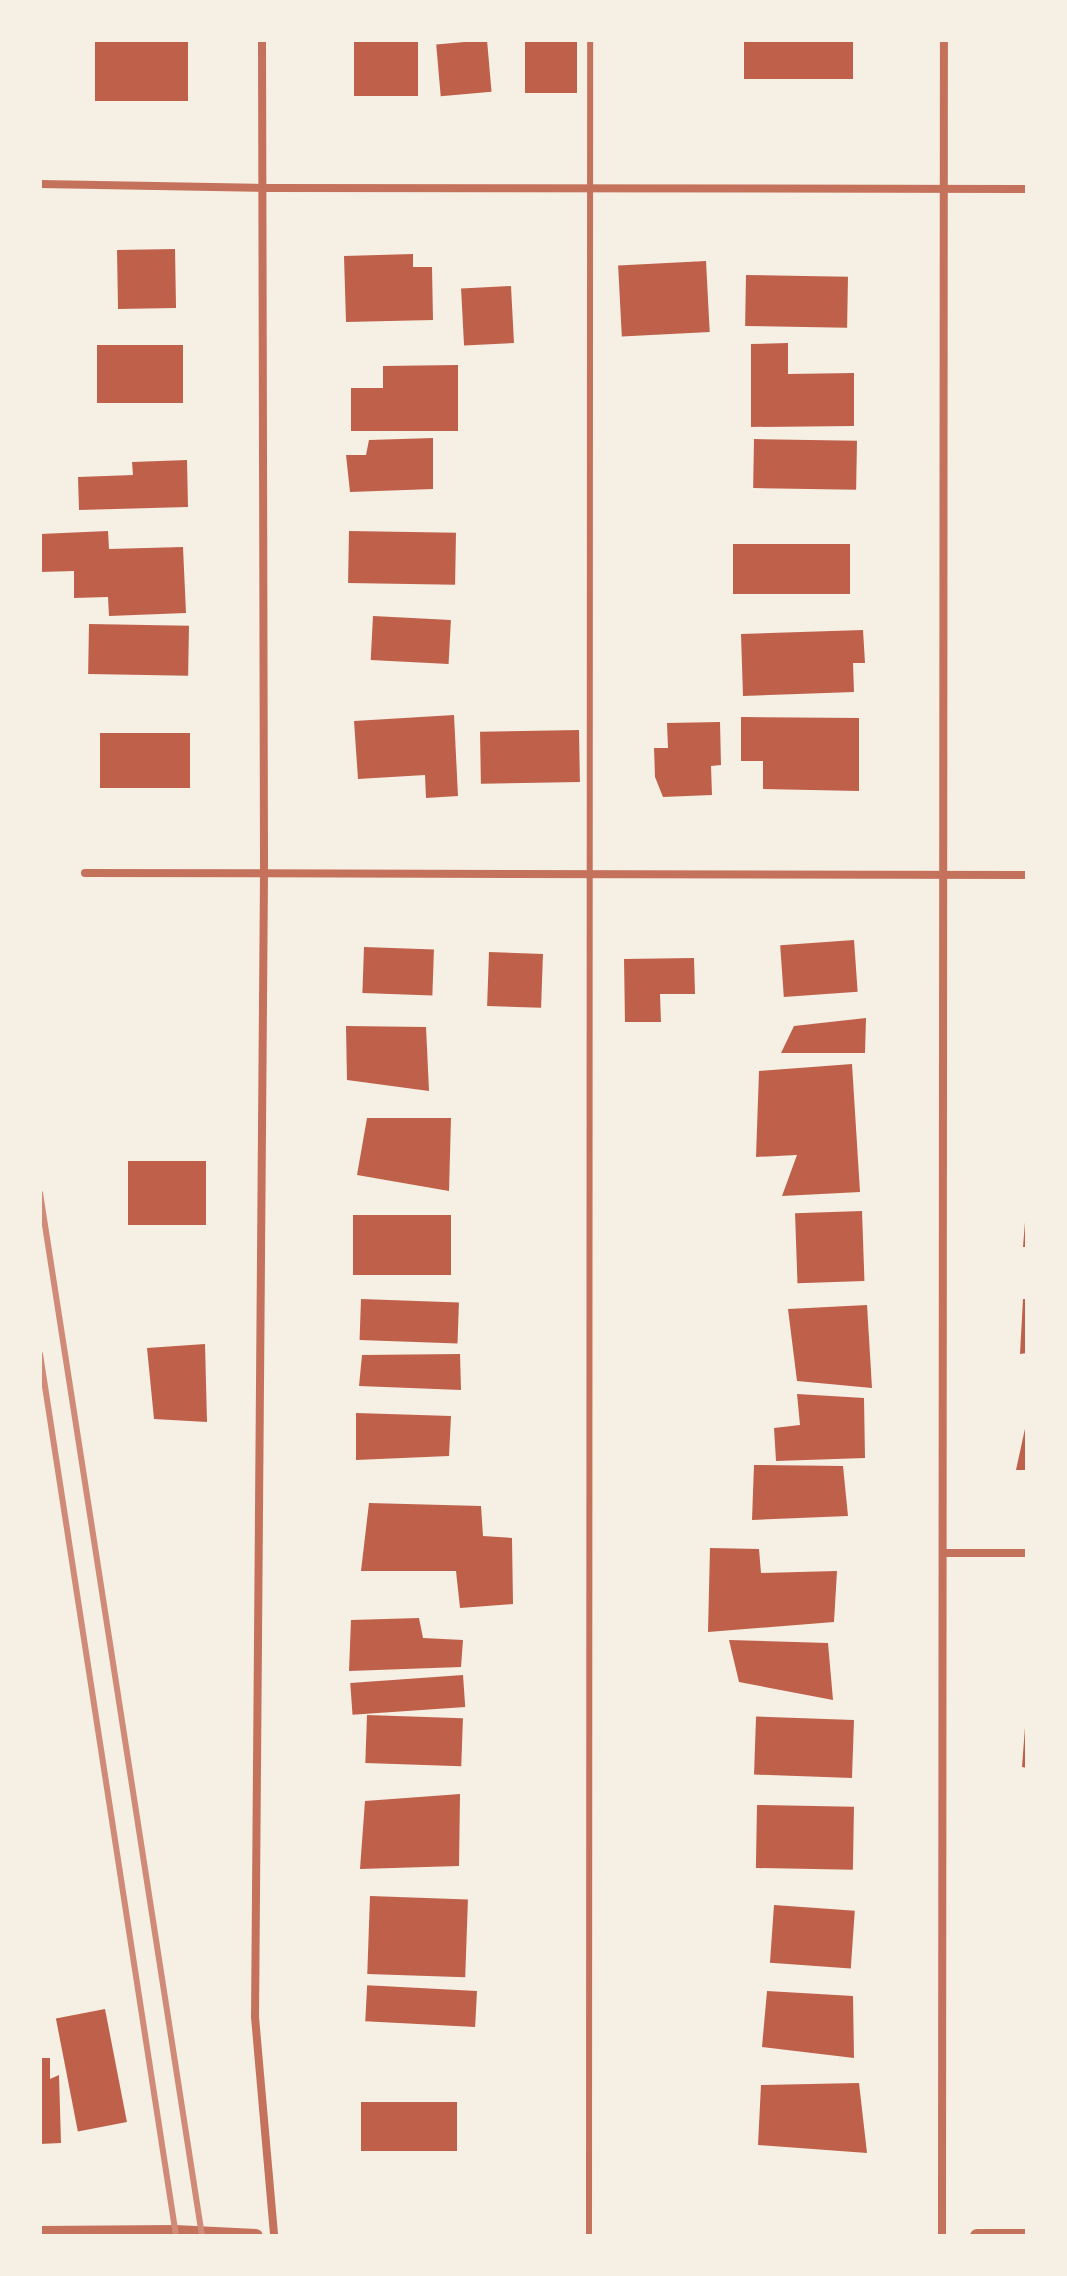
<!DOCTYPE html>
<html>
<head>
<meta charset="utf-8">
<style>
  body { margin:0 }
  #map { position:relative; width:1067px; height:2276px; overflow:hidden; background:#f6efe4; font-family:"Varela Round",sans-serif }
  div>[style] { position:absolute }
  [style*='--x'] { left:calc(var(--x)*1px); top:calc(var(--y)*1px); width:calc(var(--w)*1px); rotate:calc(var(--a)*1deg) }
  .building>* { inset:0; background:#bf614a; transform-origin:0 0 }
  .service>* { height:6px; margin:-3px; padding:0 3px; transform-origin:3px; border-radius:3px; background:#c5725c }
  .minor>* { height:8px; margin:-4px; padding:0 4px; transform-origin:4px; border-radius:4px; background:#c5725c }
  .tertiary>* { height:14px; margin:-7px; padding:0 7px; transform-origin:7px; border-radius:7px; background:#c5725c }
  .rail>* { height:6px; margin:-3px; padding:0 3px; transform-origin:3px; border-radius:3px; background:#cf8b77 }
  span { translate:-50% -50%; white-space:nowrap; text-align:center; line-height:1.15; -webkit-text-stroke:7px #f6efe4; paint-order:stroke }
  .frame { position:absolute; inset:0; border:42px solid #f6efe4; pointer-events:none }
</style>
</head>
<body>
<div id="map">
  <div class="building">
    <i style="left:95px;top:40px;width:93px;height:61px"></i>
    <i style="left:354px;top:40px;width:64px;height:56px"></i>
    <i style="left:487px;top:40px;width:52px;height:51px;rotate:85deg"></i>
    <i style="left:525px;top:40px;width:52px;height:53px"></i>
    <i style="left:744px;top:40px;width:109px;height:39px"></i>
    <i style="left:175px;top:249px;width:59px;height:58px;rotate:89deg"></i>
    <i style="clip-path:polygon(413px 254px,413px 267px,432px 267px,433px 320px,346px 322px,344px 256px)"></i>
    <i style="left:706px;top:261px;width:71px;height:88px;rotate:87deg"></i>
    <i style="left:746px;top:275px;width:102px;height:51px;rotate:1deg"></i>
    <i style="left:511px;top:286px;width:57px;height:50px;rotate:87deg"></i>
    <i style="clip-path:polygon(788px 343px,788px 374px,854px 373px,854px 426px,751px 427px,751px 344px)"></i>
    <i style="left:97px;top:345px;width:86px;height:58px"></i>
    <i style="clip-path:polygon(458px 365px,458px 431px,351px 431px,351px 388px,383px 388px,383px 366px)"></i>
    <i style="clip-path:polygon(433px 438px,433px 489px,350px 492px,346px 455px,366px 455px,369px 440px)"></i>
    <i style="left:754px;top:439px;width:103px;height:49px;rotate:1deg"></i>
    <i style="clip-path:polygon(187px 460px,188px 507px,79px 510px,78px 477px,133px 475px,132px 462px)"></i>
    <i style="clip-path:polygon(108px 531px,109px 549px,183px 547px,186px 613px,109px 616px,108px 597px,74px 598px,74px 571px,40px 572px,40px 534px)"></i>
    <i style="left:349px;top:531px;width:107px;height:52px;rotate:1deg"></i>
    <i style="left:733px;top:544px;width:117px;height:50px"></i>
    <i style="left:373px;top:616px;width:78px;height:44px;rotate:3deg"></i>
    <i style="left:89px;top:624px;width:100px;height:50px;rotate:1deg"></i>
    <i style="clip-path:polygon(863px 630px,865px 663px,853px 663px,854px 692px,743px 696px,741px 634px)"></i>
    <i style="clip-path:polygon(454px 715px,458px 796px,426px 798px,425px 775px,358px 779px,354px 721px)"></i>
    <i style="clip-path:polygon(741px 717px,859px 718px,859px 791px,763px 789px,763px 761px,741px 761px)"></i>
    <i style="clip-path:polygon(720px 722px,721px 765px,711px 766px,712px 795px,663px 797px,655px 777px,654px 748px,668px 748px,667px 723px)"></i>
    <i style="left:579px;top:730px;width:52px;height:99px;rotate:89deg"></i>
    <i style="left:100px;top:733px;width:90px;height:55px"></i>
    <i style="left:854px;top:940px;width:52px;height:74px;rotate:86deg"></i>
    <i style="left:364px;top:947px;width:70px;height:46px;rotate:2deg"></i>
    <i style="left:489px;top:952px;width:54px;height:54px;rotate:2deg"></i>
    <i style="clip-path:polygon(694px 958px,695px 994px,660px 994px,661px 1022px,625px 1022px,624px 959px)"></i>
    <i style="clip-path:polygon(866px 1018px,865px 1053px,781px 1053px,794px 1026px)"></i>
    <i style="clip-path:polygon(346px 1026px,426px 1027px,429px 1091px,347px 1080px)"></i>
    <i style="clip-path:polygon(852px 1064px,860px 1192px,782px 1196px,797px 1155px,756px 1157px,759px 1071px)"></i>
    <i style="clip-path:polygon(367px 1118px,451px 1118px,449px 1191px,357px 1175px)"></i>
    <i style="left:128px;top:1161px;width:78px;height:64px"></i>
    <i style="left:862px;top:1211px;width:70px;height:67px;rotate:88deg"></i>
    <i style="left:353px;top:1215px;width:98px;height:60px"></i>
    <i style="clip-path:polygon(1025px 1222px,1027px 1247px,1023px 1247px)"></i>
    <i style="left:361px;top:1299px;width:98px;height:41px;rotate:2deg"></i>
    <i style="clip-path:polygon(1023px 1299px,1027px 1299px,1027px 1353px,1020px 1354px)"></i>
    <i style="clip-path:polygon(867px 1305px,872px 1388px,797px 1381px,788px 1309px)"></i>
    <i style="clip-path:polygon(205px 1344px,207px 1422px,154px 1419px,147px 1348px)"></i>
    <i style="clip-path:polygon(460px 1354px,461px 1390px,359px 1386px,362px 1355px)"></i>
    <i style="clip-path:polygon(797px 1394px,864px 1398px,865px 1458px,776px 1461px,774px 1428px,800px 1425px)"></i>
    <i style="clip-path:polygon(356px 1413px,451px 1416px,449px 1456px,356px 1460px)"></i>
    <i style="clip-path:polygon(1026px 1424px,1027px 1470px,1016px 1470px)"></i>
    <i style="clip-path:polygon(754px 1465px,843px 1466px,848px 1516px,752px 1520px)"></i>
    <i style="clip-path:polygon(369px 1503px,481px 1506px,483px 1536px,512px 1538px,513px 1604px,460px 1608px,456px 1571px,361px 1571px)"></i>
    <i style="clip-path:polygon(710px 1548px,759px 1549px,761px 1573px,837px 1571px,834px 1622px,708px 1632px)"></i>
    <i style="clip-path:polygon(419px 1618px,423px 1638px,463px 1640px,461px 1667px,349px 1671px,351px 1620px)"></i>
    <i style="clip-path:polygon(729px 1640px,828px 1643px,833px 1700px,739px 1682px)"></i>
    <i style="left:463px;top:1675px;width:32px;height:113px;rotate:86deg"></i>
    <i style="left:367px;top:1715px;width:96px;height:48px;rotate:2deg"></i>
    <i style="left:854px;top:1720px;width:58px;height:98px;rotate:92deg"></i>
    <i style="clip-path:polygon(1025px 1727px,1027px 1727px,1027px 1768px,1022px 1767px)"></i>
    <i style="clip-path:polygon(460px 1794px,459px 1866px,360px 1869px,365px 1801px)"></i>
    <i style="left:757px;top:1805px;width:97px;height:63px;rotate:1deg"></i>
    <i style="left:370px;top:1896px;width:98px;height:78px;rotate:2deg"></i>
    <i style="left:774px;top:1905px;width:81px;height:58px;rotate:4deg"></i>
    <i style="left:477px;top:1991px;width:36px;height:110px;rotate:93deg"></i>
    <i style="clip-path:polygon(767px 1991px,853px 1996px,854px 2058px,762px 2047px)"></i>
    <i style="left:105px;top:2009px;width:115px;height:50px;rotate:79deg"></i>
    <i style="clip-path:polygon(40px 2058px,50px 2058px,50px 2079px,59px 2075px,61px 2143px,40px 2144px)"></i>
    <i style="clip-path:polygon(859px 2083px,867px 2153px,758px 2145px,761px 2085px)"></i>
    <i style="left:457px;top:2102px;width:49px;height:96px;rotate:90deg"></i>
  </div>
  <div class="service">
    <i style="--x:589;--y:2236;--w:2196;--a:-89.97"></i>
  </div>
  <div class="minor">
    <i style="--x:262;--y:40;--w:835;--a:89.86"></i>
    <i style="--x:264;--y:875;--w:1142;--a:90.45"></i>
    <i style="--x:255;--y:2017;--w:220;--a:85"></i>
    <i style="--x:40;--y:184;--w:222;--a:1"></i>
    <i style="--x:262;--y:188;--w:765;--a:0.07"></i>
    <i style="--x:85;--y:873;--w:942;--a:0.12"></i>
    <i style="--x:943;--y:1553;--w:84;--a:0"></i>
    <i style="--x:942;--y:2236;--w:2196;--a:-89.95"></i>
  </div>
  <div class="tertiary">
    <i style="--x:40;--y:2233;--w:135;--a:-0.4"></i>
    <i style="--x:175;--y:2232;--w:81;--a:2.8"></i>
    <i style="--x:977;--y:2236;--w:50;--a:0"></i>
  </div>
  <div class="rail">
    <i style="--x:40;--y:1193;--w:1056;--a:81.17"></i>
    <i style="--x:40;--y:1354;--w:892;--a:81.23"></i>
  </div>
  <div class="frame"></div>
</div>
</body>
</html>
